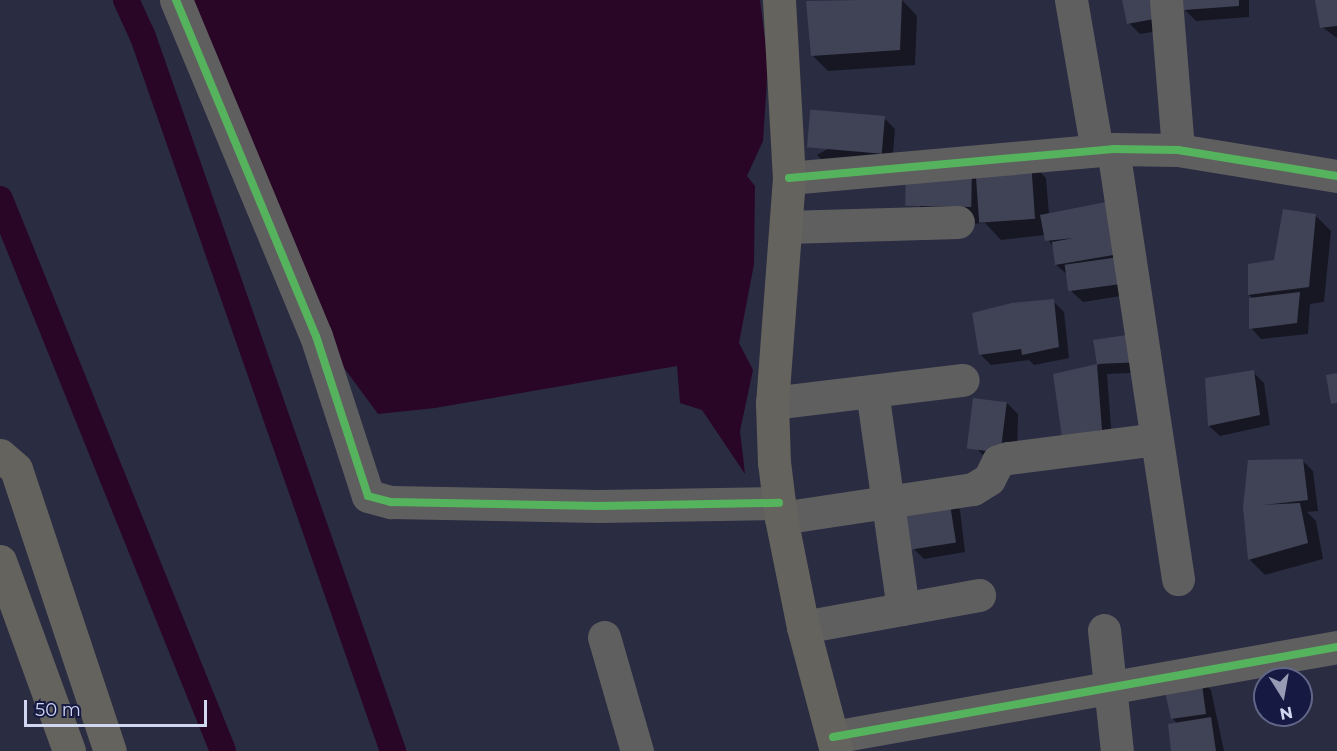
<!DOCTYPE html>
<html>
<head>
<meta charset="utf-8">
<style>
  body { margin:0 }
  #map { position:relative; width:1337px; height:751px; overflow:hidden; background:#2a2c42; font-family:Montserrat,sans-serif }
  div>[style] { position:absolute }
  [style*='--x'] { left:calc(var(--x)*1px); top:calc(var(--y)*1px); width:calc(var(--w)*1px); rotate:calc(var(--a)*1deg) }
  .water>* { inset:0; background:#290626 }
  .shadow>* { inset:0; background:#0007 }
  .canal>* { height:26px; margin:-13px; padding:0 13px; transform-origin:13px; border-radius:13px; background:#290626 }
  .building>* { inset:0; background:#404355; transform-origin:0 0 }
  .minor>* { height:33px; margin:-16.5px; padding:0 16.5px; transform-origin:16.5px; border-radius:16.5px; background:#605f60 }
  .major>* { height:33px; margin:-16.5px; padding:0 16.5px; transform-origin:16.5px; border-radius:16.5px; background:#65635d }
  .cycleway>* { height:8px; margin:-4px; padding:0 4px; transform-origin:4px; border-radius:4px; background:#56b35d }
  span { translate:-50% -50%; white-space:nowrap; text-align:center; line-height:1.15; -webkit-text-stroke:4.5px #161a42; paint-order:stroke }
  .north { position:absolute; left:1253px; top:667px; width:60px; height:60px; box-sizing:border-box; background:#161a42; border:2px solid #616688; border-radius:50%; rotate:169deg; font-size:16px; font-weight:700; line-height:24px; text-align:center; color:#d1d7f1 }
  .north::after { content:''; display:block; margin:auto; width:21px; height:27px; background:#979bb4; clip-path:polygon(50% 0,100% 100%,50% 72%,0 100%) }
  .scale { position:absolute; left:24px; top:700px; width:183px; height:27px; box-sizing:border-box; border:3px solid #d1d7f1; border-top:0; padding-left:8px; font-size:18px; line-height:21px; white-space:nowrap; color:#d1d7f1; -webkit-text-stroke:4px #161a42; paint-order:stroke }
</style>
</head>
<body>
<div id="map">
  <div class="water">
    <i style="clip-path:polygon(176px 0,760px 0,768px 64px,763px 141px,747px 176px,755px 186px,754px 264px,739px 343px,753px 370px,740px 431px,745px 474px,702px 410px,680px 403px,677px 366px,435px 408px,378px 414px,328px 346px)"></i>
  </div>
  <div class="shadow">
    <i style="clip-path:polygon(902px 0,917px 16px,915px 65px,828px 71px,812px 55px)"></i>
    <i style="clip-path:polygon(1124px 0,1170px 29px,1140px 34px,1129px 23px)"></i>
    <i style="clip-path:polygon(1184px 0,1249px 0,1249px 17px,1196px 21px,1185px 10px)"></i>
    <i style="clip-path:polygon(1316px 0,1337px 0,1337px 38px,1322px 27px)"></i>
    <i style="clip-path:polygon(884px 118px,895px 129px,892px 164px,828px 166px,817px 155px)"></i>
    <i style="clip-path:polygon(1030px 162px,1046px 178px,1049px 215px,1110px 203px,1140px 293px,1083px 302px,1072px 292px,1068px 275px,1056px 265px,1054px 248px,1045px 235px,1001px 240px,985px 223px,926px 227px,908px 169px)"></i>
    <i style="clip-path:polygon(1315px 215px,1331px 231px,1324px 302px,1310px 304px,1308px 334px,1261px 339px,1251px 328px,1254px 299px,1249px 295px)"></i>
    <i style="clip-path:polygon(1053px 301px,1064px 312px,1069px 358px,1034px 365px,1029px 360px,991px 365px,980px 354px)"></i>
    <i style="clip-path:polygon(1095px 341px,1153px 372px,1107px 374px,1112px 440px,1064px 436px,1055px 375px,1099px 365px)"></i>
    <i style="clip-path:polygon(1253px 372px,1264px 383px,1270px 425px,1220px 436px,1209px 426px)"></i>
    <i style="clip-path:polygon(1007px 403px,1018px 414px,1017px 459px,987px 459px,976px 448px)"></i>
    <i style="clip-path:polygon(1302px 460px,1313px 471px,1318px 511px,1307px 512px,1316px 521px,1323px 559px,1265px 575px,1249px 559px,1245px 508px)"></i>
    <i style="clip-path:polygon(949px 499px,960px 510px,965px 552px,924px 559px,913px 548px)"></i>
    <i style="clip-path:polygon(1200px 679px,1211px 690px,1224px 751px,1173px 751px,1178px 724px,1172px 718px)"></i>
  </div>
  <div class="canal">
    <i style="--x:126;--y:0;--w:41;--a:65.3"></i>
    <i style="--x:143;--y:37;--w:757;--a:70.7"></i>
    <i style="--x:0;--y:199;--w:595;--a:68"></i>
  </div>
  <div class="building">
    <i style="clip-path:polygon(862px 0,902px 0,900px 50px,811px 56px,806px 1px)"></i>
    <i style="clip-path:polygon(1122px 0,1159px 0,1160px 18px,1127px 24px)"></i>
    <i style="clip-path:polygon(1182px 0,1239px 0,1239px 6px,1184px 10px)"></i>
    <i style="clip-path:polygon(1315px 0,1337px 0,1337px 26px,1320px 28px)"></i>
    <i style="left:885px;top:116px;width:38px;height:75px;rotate:95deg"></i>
    <i style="left:1031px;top:161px;width:58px;height:56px;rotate:86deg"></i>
    <i style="left:972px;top:165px;width:42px;height:66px;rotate:91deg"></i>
    <i style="clip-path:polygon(1111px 201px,1119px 254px,1055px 265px,1052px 242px,1074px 238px,1045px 241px,1040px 215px)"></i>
    <i style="clip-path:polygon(1283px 209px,1316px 214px,1309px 287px,1248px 295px,1248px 264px,1274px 260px)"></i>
    <i style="left:1126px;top:256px;width:27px;height:62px;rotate:82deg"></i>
    <i style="clip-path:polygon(1300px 292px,1297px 323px,1249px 329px,1249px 298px)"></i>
    <i style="clip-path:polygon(1054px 299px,1059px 347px,1022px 355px,1021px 349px,979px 355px,972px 313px,1012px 303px)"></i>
    <i style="clip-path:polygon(1140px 333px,1143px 362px,1097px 364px,1093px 340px)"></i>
    <i style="clip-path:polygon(1097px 364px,1102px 430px,1062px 437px,1053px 374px)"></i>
    <i style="clip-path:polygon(1254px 370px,1260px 415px,1208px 426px,1205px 378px)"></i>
    <i style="clip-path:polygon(1337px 373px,1337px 403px,1331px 404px,1326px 375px)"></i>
    <i style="left:973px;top:398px;width:34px;height:51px;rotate:7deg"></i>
    <i style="clip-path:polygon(1303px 459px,1308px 500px,1263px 505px,1300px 503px,1308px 543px,1248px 560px,1243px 507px,1248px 460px)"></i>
    <i style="left:949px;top:498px;width:45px;height:45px;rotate:81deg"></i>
    <i style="clip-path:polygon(1201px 677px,1206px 714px,1171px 719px,1164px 687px)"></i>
    <i style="clip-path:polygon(1211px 717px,1216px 751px,1171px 751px,1168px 724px)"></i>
  </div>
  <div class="minor">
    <i style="--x:176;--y:0;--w:364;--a:67.4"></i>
    <i style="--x:316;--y:336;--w:168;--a:72"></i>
    <i style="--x:368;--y:496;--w:24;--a:15"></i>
    <i style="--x:391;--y:502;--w:208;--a:1.1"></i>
    <i style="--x:599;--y:506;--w:180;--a:-1"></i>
    <i style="--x:1071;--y:0;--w:152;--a:80.2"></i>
    <i style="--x:1166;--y:0;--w:150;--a:85.4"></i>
    <i style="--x:1113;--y:149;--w:435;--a:81.4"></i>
    <i style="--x:789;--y:178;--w:325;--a:-5.1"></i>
    <i style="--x:1113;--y:149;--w:65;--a:0.9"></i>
    <i style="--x:1178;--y:150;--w:161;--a:9.3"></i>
    <i style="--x:786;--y:227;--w:172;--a:-1.7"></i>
    <i style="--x:872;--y:391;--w:220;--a:81.9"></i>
    <i style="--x:772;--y:403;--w:192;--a:-6.9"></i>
    <i style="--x:781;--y:518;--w:194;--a:-8.6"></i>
    <i style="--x:973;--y:489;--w:19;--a:-32"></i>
    <i style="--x:989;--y:479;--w:20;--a:-63"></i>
    <i style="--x:998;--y:461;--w:10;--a:-17"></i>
    <i style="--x:1008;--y:458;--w:149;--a:-7.3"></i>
    <i style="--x:803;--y:627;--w:179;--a:-10.3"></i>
    <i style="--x:1104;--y:630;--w:122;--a:83.9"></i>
    <i style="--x:604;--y:637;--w:119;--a:73.9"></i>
    <i style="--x:833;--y:737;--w:512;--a:-10.12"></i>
  </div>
  <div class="major">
    <i style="--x:779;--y:0;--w:178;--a:86.8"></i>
    <i style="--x:789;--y:178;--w:226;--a:94.3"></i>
    <i style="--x:772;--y:403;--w:59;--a:88.1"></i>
    <i style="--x:774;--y:462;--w:56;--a:82.9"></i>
    <i style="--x:781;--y:518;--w:111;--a:78.6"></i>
    <i style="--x:803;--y:627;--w:128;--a:75.1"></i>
    <i style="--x:0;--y:455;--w:21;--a:41"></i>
    <i style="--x:16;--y:469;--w:297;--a:71.6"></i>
    <i style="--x:0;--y:561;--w:202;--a:70"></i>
  </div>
  <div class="cycleway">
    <i style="--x:176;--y:0;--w:364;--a:67.4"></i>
    <i style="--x:316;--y:336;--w:168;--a:72"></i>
    <i style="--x:368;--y:496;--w:24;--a:15"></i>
    <i style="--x:391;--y:502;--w:208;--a:1.1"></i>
    <i style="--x:599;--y:506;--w:180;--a:-1"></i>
    <i style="--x:789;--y:178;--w:325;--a:-5.1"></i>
    <i style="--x:1113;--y:149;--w:65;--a:0.9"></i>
    <i style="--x:1178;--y:150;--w:161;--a:9.3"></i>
    <i style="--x:833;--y:737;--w:512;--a:-10.12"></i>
  </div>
  <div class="north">N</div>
  <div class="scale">50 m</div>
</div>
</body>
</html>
